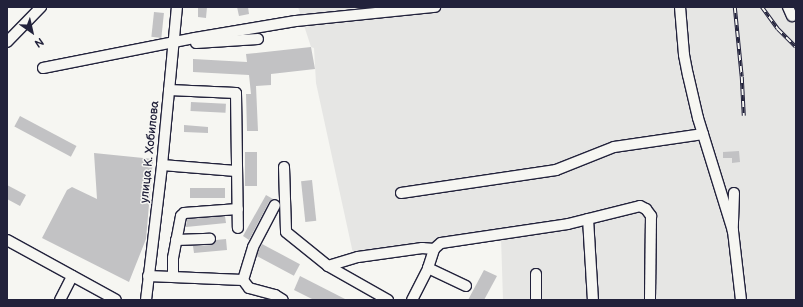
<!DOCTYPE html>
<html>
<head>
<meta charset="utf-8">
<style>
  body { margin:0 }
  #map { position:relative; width:803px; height:307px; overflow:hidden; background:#f6f6f2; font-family:"Balsamiq Sans",sans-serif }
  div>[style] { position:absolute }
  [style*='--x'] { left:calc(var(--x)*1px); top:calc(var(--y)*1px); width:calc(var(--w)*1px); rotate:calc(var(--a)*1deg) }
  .built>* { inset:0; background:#e6e6e4 }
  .building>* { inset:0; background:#c2c2c4; transform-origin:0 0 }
  .roads { filter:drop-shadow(1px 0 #22223b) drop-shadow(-1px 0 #22223b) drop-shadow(0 1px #22223b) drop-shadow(0 -1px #22223b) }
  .minor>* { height:10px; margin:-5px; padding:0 5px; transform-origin:5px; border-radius:5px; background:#f6f6f2 }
  .rail>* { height:3.5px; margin-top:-1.75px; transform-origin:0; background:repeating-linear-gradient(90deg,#f6f6f2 0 6px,#22223b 0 12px); box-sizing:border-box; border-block:1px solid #22223b }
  span { translate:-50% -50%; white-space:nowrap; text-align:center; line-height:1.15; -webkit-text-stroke:3px #f6f6f2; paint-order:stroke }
  .street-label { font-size:12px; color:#22223b }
  .frame { position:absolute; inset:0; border:8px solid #22223b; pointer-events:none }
  .north { position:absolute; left:12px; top:12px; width:40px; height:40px; -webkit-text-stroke:3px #f6f6f2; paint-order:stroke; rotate:146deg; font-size:11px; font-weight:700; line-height:16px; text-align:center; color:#22223b }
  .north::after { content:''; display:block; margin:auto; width:14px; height:18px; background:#22223b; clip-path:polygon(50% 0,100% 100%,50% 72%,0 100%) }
</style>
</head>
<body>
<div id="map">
  <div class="built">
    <i style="clip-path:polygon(298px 7px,796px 7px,796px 300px,503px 300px,501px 237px,354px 258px,316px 83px,314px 48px,311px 47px)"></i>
  </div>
  <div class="building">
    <i style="clip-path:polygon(198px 7px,207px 7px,206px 18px,198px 17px)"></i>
    <i style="clip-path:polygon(237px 7px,248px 7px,249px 14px,239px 16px)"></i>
    <i style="left:154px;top:12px;width:10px;height:25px;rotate:6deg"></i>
    <i style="clip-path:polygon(311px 47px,315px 69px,271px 74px,271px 85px,256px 86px,258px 131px,247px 131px,246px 94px,251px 94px,249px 75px,193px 72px,193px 59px,247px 62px,246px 54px)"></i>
    <i style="left:191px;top:102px;width:35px;height:9px;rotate:3deg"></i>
    <i style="left:20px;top:116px;width:64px;height:12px;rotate:28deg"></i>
    <i style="clip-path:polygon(184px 125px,208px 127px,208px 133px,184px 132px)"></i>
    <i style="clip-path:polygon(739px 151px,740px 162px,732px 163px,732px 158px,723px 158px,723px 152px)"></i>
    <i style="left:245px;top:152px;width:12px;height:34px"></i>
    <i style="clip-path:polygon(94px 153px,153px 159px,146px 239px,129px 282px,42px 238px,67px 190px,72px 187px,97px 199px)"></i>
    <i style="left:312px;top:180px;width:41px;height:11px;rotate:84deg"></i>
    <i style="clip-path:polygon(7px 185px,26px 195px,20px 206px,7px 199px)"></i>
    <i style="left:225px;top:188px;width:10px;height:35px;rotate:90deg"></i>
    <i style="clip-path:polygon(266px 195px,273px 199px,269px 202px,249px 240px,243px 236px)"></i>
    <i style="clip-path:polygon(225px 216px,226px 223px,186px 227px,187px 219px)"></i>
    <i style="clip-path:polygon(226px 239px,227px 250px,194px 253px,193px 246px,211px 245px,216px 240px)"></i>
    <i style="left:262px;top:244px;width:43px;height:13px;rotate:28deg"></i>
    <i style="clip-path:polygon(484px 270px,497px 276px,484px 300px,468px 300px)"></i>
    <i style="clip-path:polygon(300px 276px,347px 300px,314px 300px,294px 290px)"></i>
  </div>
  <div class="roads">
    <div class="minor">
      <i style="--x:680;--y:7;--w:48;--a:85.2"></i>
      <i style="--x:684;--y:55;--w:20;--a:79"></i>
      <i style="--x:688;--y:75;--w:44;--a:76.9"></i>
      <i style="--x:698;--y:118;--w:118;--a:72.8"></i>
      <i style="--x:788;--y:7;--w:10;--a:66"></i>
      <i style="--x:7;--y:42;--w:49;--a:-45.8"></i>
      <i style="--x:196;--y:43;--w:62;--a:-3.7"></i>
      <i style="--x:43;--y:68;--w:155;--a:-11.2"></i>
      <i style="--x:195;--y:38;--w:102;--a:-9.6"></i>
      <i style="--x:296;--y:21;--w:140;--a:-5.8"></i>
      <i style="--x:169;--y:90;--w:67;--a:2.6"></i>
      <i style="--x:236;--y:93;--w:135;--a:89.2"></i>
      <i style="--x:162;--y:165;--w:74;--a:4.6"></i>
      <i style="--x:284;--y:167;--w:65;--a:88.2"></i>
      <i style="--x:286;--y:232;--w:54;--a:39"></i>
      <i style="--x:328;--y:266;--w:69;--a:29.5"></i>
      <i style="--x:401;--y:193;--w:157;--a:-8.4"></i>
      <i style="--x:556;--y:170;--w:62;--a:-21.6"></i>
      <i style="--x:614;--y:147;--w:90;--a:-8.3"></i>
      <i style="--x:734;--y:193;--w:38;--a:92"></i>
      <i style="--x:733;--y:231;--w:69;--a:83.4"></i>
      <i style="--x:588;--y:219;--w:81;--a:86.5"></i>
      <i style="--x:7;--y:240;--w:124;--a:28.8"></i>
      <i style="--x:176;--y:240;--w:34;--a:-2"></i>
      <i style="--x:328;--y:266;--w:31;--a:-17"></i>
      <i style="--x:358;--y:257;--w:65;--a:-8"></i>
      <i style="--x:422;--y:248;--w:12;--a:5"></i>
      <i style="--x:428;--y:268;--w:20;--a:-72"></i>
      <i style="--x:434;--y:249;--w:9;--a:-41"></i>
      <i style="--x:441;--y:243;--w:128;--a:-8.5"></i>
      <i style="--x:568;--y:224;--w:74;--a:-14"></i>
      <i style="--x:640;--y:206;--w:7;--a:27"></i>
      <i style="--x:646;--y:209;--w:9;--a:54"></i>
      <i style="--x:651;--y:216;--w:84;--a:90.7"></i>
      <i style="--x:536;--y:274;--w:26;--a:90"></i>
      <i style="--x:148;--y:276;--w:95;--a:2.4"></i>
      <i style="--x:243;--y:280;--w:34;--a:-73"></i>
      <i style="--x:253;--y:247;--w:47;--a:-62.4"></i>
      <i style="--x:173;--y:277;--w:19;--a:-90"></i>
      <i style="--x:173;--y:258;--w:43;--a:-79.2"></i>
      <i style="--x:181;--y:216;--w:4;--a:-45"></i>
      <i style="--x:184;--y:213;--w:54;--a:-4.2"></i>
      <i style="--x:243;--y:280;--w:10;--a:53"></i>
      <i style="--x:249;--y:288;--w:27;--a:15"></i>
      <i style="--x:275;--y:295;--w:9;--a:32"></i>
      <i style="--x:60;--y:300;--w:27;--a:-63"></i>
      <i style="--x:146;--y:300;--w:136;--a:-83.2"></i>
      <i style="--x:162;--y:165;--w:159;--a:-84.6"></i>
      <i style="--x:412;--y:300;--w:36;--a:-63"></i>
      <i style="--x:428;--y:268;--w:42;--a:25.3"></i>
    </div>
  </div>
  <div class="rail">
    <i style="--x:735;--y:7;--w:70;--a:84.3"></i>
    <i style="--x:742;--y:77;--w:39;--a:87"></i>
    <i style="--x:762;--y:7;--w:27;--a:54"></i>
    <i style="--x:778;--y:29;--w:25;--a:45"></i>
  </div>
  <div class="street-label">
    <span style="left:150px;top:152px;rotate:-84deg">улица К. Хобилова</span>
  </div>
  <div class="frame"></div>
  <div class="north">N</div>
</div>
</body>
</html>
